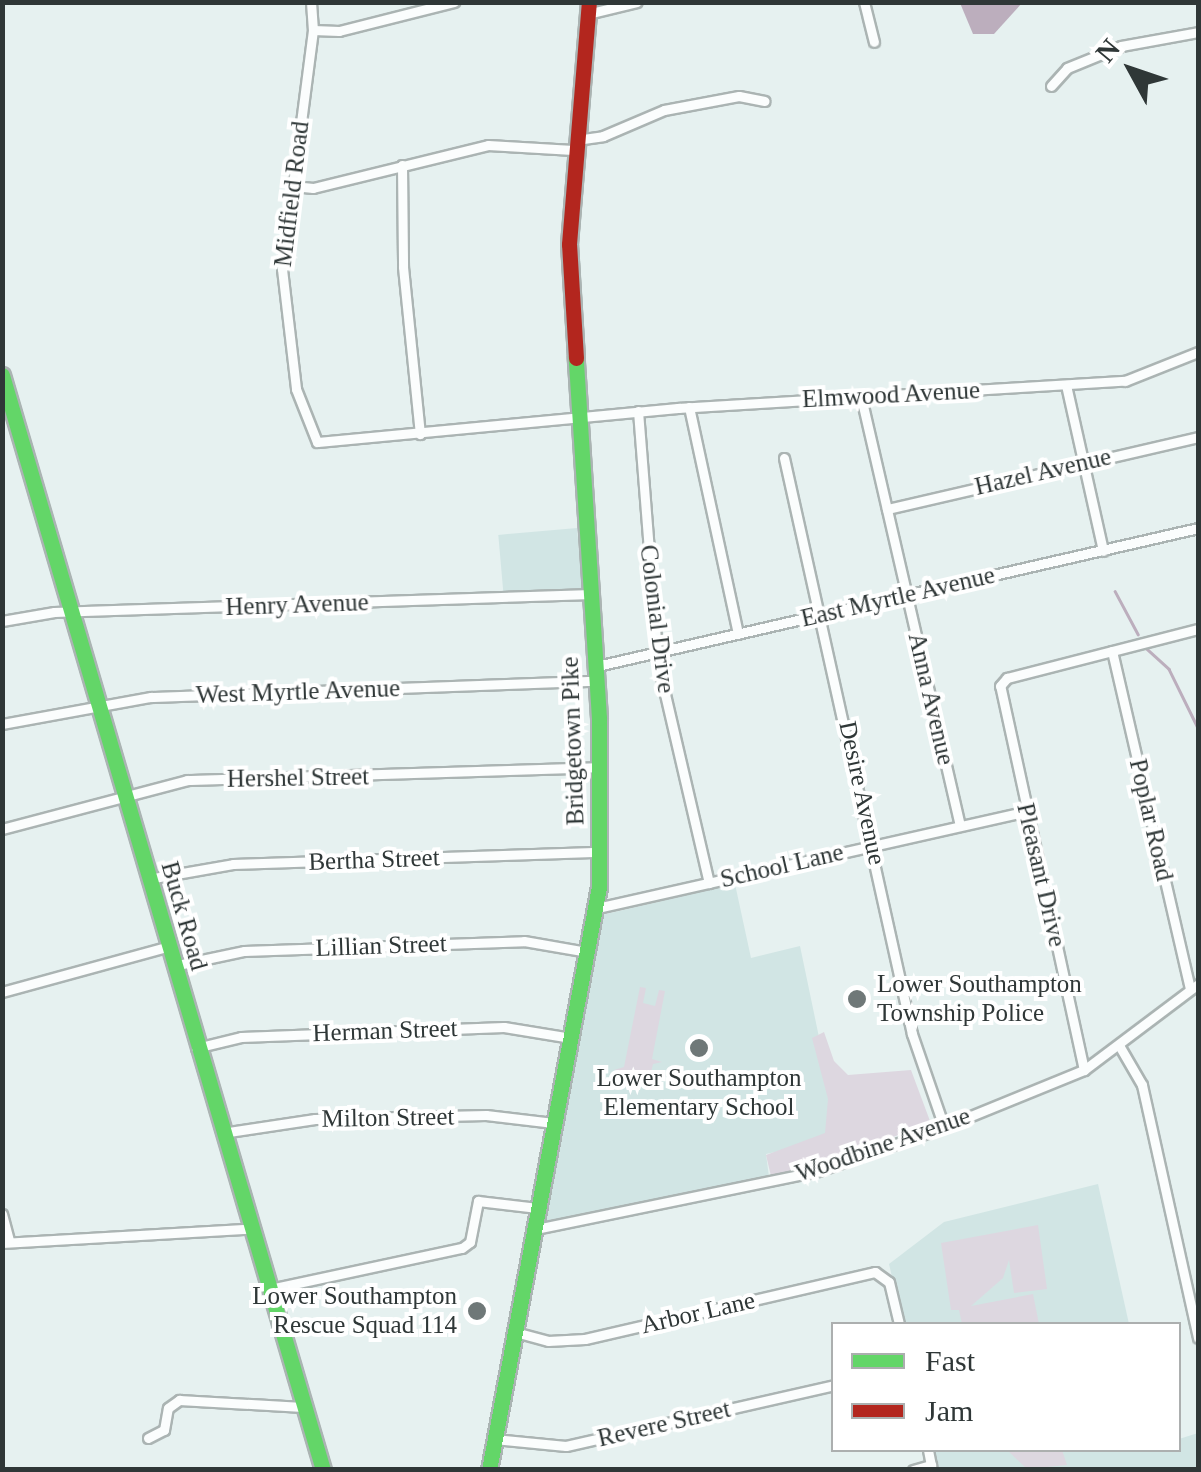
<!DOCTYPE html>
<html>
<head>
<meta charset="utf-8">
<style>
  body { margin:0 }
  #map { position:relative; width:1201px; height:1472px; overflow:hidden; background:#e6f1f0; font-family:"Times New Roman",serif }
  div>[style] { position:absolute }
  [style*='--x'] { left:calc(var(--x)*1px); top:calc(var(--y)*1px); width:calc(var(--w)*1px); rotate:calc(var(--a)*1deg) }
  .built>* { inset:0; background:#d1e5e4; transform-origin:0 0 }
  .green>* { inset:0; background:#ddd7e0 }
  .water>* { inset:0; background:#bcaebd }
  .stream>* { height:2.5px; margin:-1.25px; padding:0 1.25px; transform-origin:1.25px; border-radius:1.25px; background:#bcaebd }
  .roads { filter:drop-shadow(2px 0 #abb4b3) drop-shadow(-2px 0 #abb4b3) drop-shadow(0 2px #abb4b3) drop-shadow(0 -2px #abb4b3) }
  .street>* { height:9px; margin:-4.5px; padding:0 4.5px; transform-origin:4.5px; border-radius:4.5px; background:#fbfdfd }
  .fast>* { height:15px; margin:-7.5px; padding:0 7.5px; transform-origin:7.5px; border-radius:7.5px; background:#63d668 }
  .jam>* { height:15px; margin:-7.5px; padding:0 7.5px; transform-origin:7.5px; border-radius:7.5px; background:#b3261e }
  .dots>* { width:28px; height:28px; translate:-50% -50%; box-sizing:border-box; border:5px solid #fff; border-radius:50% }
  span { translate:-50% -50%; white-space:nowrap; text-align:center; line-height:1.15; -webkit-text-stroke:8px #fff; paint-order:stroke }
  .street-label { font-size:25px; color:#2f3737 }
  .poi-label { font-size:25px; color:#2f3737 }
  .left { translate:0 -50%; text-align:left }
  .right { translate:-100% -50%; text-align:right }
  .frame { position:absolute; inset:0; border:5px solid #2f3737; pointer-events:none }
  .legend { position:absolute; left:831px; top:1322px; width:350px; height:130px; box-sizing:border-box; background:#fff; border:2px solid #acafaf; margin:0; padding:12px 18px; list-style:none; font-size:30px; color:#2f3737 }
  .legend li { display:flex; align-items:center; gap:20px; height:50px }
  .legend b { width:50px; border:2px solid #acafaf }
  .north { position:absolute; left:1081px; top:20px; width:100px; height:100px; -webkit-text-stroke:8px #fff; paint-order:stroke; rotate:310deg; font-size:28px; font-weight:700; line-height:40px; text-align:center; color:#2f3737 }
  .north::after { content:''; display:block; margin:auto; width:35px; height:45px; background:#2f3737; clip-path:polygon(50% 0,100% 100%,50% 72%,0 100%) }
</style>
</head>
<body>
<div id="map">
  <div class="built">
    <i style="left:577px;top:528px;width:62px;height:79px;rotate:85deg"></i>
    <i style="clip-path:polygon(735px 884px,751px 958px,800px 946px,840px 1138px,766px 1154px,769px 1177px,541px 1224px,602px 915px)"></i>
    <i style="clip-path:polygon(1098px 1184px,1129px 1324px,903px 1324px,889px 1264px,944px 1222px)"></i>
    <i style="clip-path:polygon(1198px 1433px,1198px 1469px,936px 1469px,931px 1450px,1178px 1450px,1179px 1439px)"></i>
  </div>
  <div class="green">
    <i style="clip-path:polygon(640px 987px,646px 988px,643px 1003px,655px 1006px,659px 990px,665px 991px,652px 1059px,662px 1062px,653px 1064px,650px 1077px,614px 1070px,624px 1067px)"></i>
    <i style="clip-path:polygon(824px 1032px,834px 1061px,848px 1075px,911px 1070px,930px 1121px,848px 1157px,771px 1176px,766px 1155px,825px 1133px,828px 1099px,812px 1038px)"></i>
    <i style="clip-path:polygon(1038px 1225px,1047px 1289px,1014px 1293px,1009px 1260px,1003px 1278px,971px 1306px,1033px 1294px,1039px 1324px,962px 1324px,959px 1310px,951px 1310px,941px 1243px)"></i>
    <i style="clip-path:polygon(1007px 1450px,1062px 1450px,1067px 1465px,1027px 1469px)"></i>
  </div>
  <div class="water">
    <i style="clip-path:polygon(960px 3px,960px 2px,1022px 3px,994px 34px,973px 34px)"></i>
  </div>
  <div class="stream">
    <i style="--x:1115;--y:591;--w:49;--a:61.9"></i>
    <i style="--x:1146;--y:648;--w:31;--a:42"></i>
    <i style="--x:1169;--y:669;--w:66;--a:63.8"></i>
  </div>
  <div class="roads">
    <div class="street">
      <i style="--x:311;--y:2;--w:28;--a:86"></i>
      <i style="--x:313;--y:30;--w:241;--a:97.4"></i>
      <i style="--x:282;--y:269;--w:121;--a:83.3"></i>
      <i style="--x:296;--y:389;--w:57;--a:68.4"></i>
      <i style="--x:317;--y:442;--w:363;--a:-5.4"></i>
      <i style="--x:678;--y:408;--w:448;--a:-3.5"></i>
      <i style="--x:1125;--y:381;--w:79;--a:-21.7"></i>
      <i style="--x:864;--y:2;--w:41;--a:76"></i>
      <i style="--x:587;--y:14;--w:51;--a:-13.5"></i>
      <i style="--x:313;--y:30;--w:26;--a:2"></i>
      <i style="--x:339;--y:31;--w:119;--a:-14.2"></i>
      <i style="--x:1051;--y:86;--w:24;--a:-48"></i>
      <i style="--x:1067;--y:68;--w:58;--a:-22.2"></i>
      <i style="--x:1121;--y:46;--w:78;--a:-10.3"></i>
      <i style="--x:576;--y:140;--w:27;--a:-8"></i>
      <i style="--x:603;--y:136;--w:66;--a:-23.1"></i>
      <i style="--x:664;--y:110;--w:76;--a:-10.6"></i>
      <i style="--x:739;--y:96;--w:26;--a:11"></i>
      <i style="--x:402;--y:165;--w:102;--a:89.4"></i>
      <i style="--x:403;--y:267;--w:168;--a:84.2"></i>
      <i style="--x:293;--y:186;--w:20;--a:6"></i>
      <i style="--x:313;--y:188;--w:180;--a:-13.8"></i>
      <i style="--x:488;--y:145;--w:85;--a:3.4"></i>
      <i style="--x:1066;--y:385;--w:170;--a:77.4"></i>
      <i style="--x:861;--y:397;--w:439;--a:77"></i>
      <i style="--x:689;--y:407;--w:232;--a:77.8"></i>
      <i style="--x:638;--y:411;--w:254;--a:85.5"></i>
      <i style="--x:658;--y:664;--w:225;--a:76.9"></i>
      <i style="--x:784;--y:458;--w:590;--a:77.47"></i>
      <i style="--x:912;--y:1034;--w:98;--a:71"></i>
      <i style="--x:887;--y:509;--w:319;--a:-13"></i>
      <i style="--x:2;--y:621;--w:53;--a:-9.8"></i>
      <i style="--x:54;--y:612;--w:538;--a:-1.92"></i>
      <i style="--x:1112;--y:651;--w:347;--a:77"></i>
      <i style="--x:597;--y:666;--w:617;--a:-12.93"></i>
      <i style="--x:2;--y:724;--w:151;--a:-10.3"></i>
      <i style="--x:151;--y:697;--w:446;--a:-2.1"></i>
      <i style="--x:2;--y:829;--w:191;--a:-14.8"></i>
      <i style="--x:187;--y:780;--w:413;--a:-1.8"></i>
      <i style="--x:148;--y:879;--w:86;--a:-10"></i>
      <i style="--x:233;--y:864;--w:368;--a:-1.9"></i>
      <i style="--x:597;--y:908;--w:440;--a:-12.7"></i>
      <i style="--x:173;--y:966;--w:73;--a:-11.9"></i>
      <i style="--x:244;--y:951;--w:280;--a:-2"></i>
      <i style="--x:524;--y:941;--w:65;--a:9.8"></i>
      <i style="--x:2;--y:992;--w:171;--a:-15.3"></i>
      <i style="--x:1120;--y:1047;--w:44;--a:59.9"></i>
      <i style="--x:1142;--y:1085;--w:259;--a:77.5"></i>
      <i style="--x:196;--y:1048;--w:46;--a:-13.7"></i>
      <i style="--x:241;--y:1037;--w:263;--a:-2.2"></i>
      <i style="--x:504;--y:1027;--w:68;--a:9.3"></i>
      <i style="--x:1084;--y:1070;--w:393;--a:-102.3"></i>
      <i style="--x:1000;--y:686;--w:11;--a:-49"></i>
      <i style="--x:1007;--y:678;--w:197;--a:-14.4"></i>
      <i style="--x:222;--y:1133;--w:94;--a:-8.6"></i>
      <i style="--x:315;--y:1119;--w:171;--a:-1.3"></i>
      <i style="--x:486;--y:1115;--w:68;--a:6.7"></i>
      <i style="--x:2;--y:1214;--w:28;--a:75"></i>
      <i style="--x:536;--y:1229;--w:288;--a:-11.6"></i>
      <i style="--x:818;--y:1171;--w:133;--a:-19.2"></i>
      <i style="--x:944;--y:1127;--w:151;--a:-22.2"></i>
      <i style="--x:1084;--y:1070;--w:143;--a:-37"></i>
      <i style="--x:2;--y:1243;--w:246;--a:-3.3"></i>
      <i style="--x:270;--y:1289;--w:196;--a:-12.1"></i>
      <i style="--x:462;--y:1248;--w:10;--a:-37"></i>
      <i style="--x:470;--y:1242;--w:42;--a:-79"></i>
      <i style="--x:478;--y:1201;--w:60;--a:6.7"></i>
      <i style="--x:515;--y:1332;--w:34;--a:15"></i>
      <i style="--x:548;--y:1341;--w:37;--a:-3"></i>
      <i style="--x:585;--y:1339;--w:298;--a:-13"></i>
      <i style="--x:875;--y:1272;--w:17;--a:36"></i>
      <i style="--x:889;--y:1282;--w:43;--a:76.6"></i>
      <i style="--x:148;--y:1438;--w:18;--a:-27"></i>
      <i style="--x:164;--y:1430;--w:22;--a:-80"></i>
      <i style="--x:168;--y:1408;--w:14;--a:-36"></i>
      <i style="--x:179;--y:1400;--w:124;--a:3.2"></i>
      <i style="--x:494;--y:1439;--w:72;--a:5.6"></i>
      <i style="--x:566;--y:1446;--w:275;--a:-12.8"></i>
      <i style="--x:928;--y:1450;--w:20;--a:79"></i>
      <i style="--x:913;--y:1470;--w:19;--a:-16"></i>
    </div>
    <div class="fast">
      <i style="--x:2;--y:375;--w:1141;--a:73.66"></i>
      <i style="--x:489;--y:1470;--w:593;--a:-79.32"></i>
      <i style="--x:599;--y:887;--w:169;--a:-90"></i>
      <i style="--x:599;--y:718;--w:361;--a:-93.7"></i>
    </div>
    <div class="jam">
      <i style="--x:576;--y:358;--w:114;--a:-93.5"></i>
      <i style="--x:569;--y:244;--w:243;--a:-85.3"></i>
    </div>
  </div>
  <div class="dots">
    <i style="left:857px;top:999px;background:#6f7878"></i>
    <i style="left:699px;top:1048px;background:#6f7878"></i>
    <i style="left:477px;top:1311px;background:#6f7878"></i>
  </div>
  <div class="street-label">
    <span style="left:292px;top:194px;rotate:-83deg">Midfield Road</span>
    <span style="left:891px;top:395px;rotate:-3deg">Elmwood Avenue</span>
    <span style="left:1043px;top:472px;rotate:-13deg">Hazel Avenue</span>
    <span style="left:898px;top:597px;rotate:-13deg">East Myrtle Avenue</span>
    <span style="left:297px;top:605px;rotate:-2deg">Henry Avenue</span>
    <span style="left:657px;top:619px;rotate:83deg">Colonial Drive</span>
    <span style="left:298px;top:692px;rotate:-2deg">West Myrtle Avenue</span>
    <span style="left:931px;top:699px;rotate:77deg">Anna Avenue</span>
    <span style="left:573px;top:741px;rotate:-92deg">Bridgetown Pike</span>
    <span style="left:298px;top:778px;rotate:-1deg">Hershel Street</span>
    <span style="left:862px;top:793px;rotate:78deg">Desire Avenue</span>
    <span style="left:1151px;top:820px;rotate:77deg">Poplar Road</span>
    <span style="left:374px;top:860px;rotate:-2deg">Bertha Street</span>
    <span style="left:782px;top:866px;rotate:-13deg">School Lane</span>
    <span style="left:1041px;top:875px;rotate:77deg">Pleasant Drive</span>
    <span style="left:184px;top:916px;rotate:74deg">Buck Road</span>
    <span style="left:381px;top:946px;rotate:-2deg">Lillian Street</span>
    <span style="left:385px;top:1031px;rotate:-2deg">Herman Street</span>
    <span style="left:388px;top:1118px;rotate:-1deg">Milton Street</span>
    <span style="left:883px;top:1145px;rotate:-19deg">Woodbine Avenue</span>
    <span style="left:698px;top:1313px;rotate:-13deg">Arbor Lane</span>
    <span style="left:664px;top:1424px;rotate:-13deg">Revere Street</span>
  </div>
  <div class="poi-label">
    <span class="left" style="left:877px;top:999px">Lower Southampton<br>Township Police</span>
    <span style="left:699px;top:1093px">Lower Southampton<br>Elementary School</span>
    <span class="right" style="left:457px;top:1311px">Lower Southampton<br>Rescue Squad 114</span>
  </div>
  <div class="frame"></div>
  <ul class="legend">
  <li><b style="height:12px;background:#63d668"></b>Fast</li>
  <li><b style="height:12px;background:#b3261e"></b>Jam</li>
  </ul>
  <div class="north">N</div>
</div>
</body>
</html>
